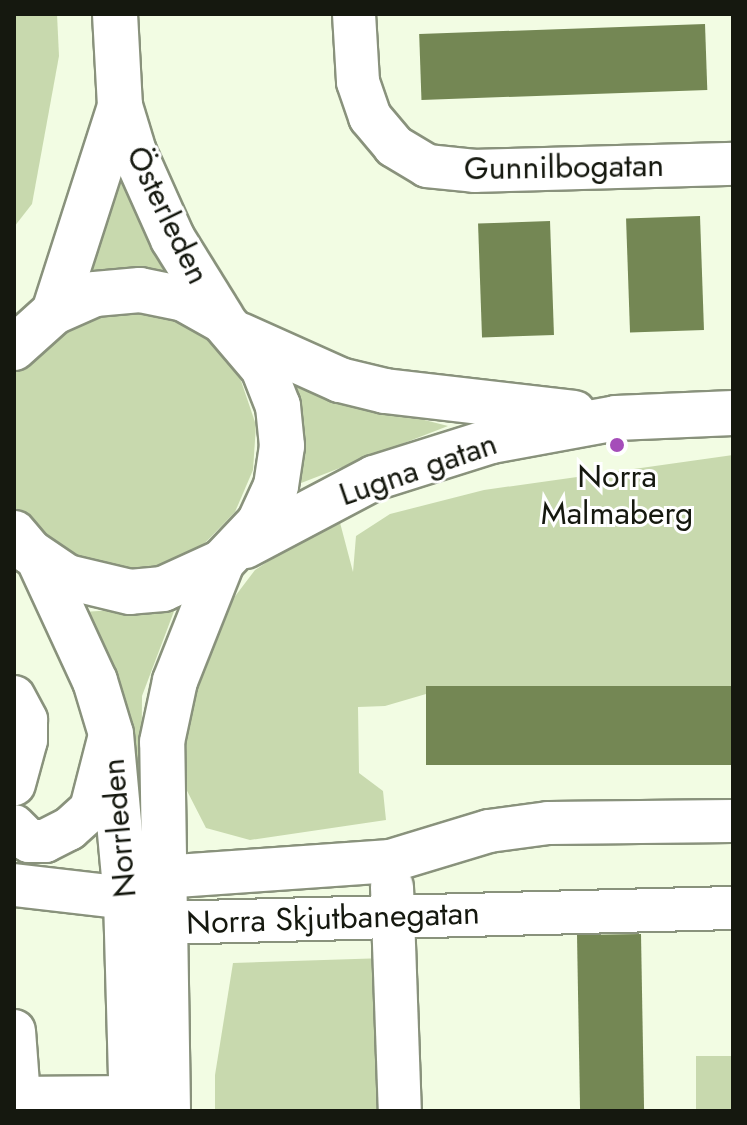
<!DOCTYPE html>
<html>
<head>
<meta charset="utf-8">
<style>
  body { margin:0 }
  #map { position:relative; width:747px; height:1125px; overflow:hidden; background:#f2fce3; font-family:Jost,sans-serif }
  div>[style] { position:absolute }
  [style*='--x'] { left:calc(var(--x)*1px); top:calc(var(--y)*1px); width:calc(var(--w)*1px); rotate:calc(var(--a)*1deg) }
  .green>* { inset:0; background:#c8d9ae; transform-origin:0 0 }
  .building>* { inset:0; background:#748754; transform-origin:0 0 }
  .roads { filter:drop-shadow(2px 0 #89927c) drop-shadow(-2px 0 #89927c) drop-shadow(0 2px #89927c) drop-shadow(0 -2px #89927c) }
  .minor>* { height:42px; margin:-21px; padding:0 21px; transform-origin:21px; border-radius:21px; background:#fff }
  .major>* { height:44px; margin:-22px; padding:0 22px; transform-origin:22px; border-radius:22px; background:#fff }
  .dots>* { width:22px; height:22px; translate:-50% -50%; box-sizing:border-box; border:4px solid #fff; border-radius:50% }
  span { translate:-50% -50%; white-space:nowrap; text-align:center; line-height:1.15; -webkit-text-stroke:6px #fff; paint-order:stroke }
  .street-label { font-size:32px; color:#15180f }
  .poi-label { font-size:32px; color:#15180f }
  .frame { position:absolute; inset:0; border:16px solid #15180f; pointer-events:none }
</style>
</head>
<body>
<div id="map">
  <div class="green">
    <i style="clip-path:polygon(14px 14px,57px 14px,59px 56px,32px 204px,14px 227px)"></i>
    <i style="clip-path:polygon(121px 179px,165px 271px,79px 275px)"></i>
    <i style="clip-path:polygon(124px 308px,169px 315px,209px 338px,238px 372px,256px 425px,253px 470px,235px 512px,203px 545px,159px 566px,114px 570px,69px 558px,32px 532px,14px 505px,14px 373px,53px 330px)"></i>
    <i style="clip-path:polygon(295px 387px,448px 426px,296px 485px)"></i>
    <i style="clip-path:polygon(733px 455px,733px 686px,426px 694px,385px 706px,358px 707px,359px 773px,383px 791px,386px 820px,250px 840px,206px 828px,183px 783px,186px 701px,217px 620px,255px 570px,338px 515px,353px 572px,356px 536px,390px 514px,484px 490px)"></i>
    <i style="clip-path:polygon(176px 606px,142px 696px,141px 836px,83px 612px)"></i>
    <i style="clip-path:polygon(386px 958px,396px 1111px,215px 1111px,215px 1075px,233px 963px)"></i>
    <i style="left:733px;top:1056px;width:55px;height:37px;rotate:90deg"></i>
  </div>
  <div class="building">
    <i style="left:705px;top:24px;width:66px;height:286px;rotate:88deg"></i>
    <i style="left:700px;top:216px;width:114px;height:74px;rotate:88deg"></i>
    <i style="left:550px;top:221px;width:114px;height:72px;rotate:88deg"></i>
    <i style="left:733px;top:686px;width:79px;height:307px;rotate:90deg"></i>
    <i style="left:641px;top:934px;width:177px;height:64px;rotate:89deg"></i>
  </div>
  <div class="roads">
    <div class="minor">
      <i style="--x:354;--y:14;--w:68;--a:86.6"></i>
      <i style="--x:358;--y:82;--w:37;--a:71"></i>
      <i style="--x:370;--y:117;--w:38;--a:50"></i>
      <i style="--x:394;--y:146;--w:39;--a:31"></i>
      <i style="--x:427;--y:166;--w:48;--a:5.9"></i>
      <i style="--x:475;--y:171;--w:258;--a:-1.6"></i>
      <i style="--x:14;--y:697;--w:26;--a:62"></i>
      <i style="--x:26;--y:720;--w:20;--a:90"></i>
      <i style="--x:26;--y:740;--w:46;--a:105.3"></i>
      <i style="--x:14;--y:826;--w:21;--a:45"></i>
      <i style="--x:29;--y:841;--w:16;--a:0"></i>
      <i style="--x:45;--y:841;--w:27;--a:-27"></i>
      <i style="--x:69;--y:829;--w:30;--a:-42"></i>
      <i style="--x:91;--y:809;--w:72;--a:-75.6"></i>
      <i style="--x:14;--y:885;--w:113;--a:6.6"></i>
      <i style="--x:126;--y:898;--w:45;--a:34"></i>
      <i style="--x:163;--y:923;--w:570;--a:-1.51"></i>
      <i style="--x:392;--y:887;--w:224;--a:88"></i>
      <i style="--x:134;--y:893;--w:32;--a:-30"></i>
      <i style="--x:162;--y:877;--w:229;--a:-4"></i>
      <i style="--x:390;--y:861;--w:103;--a:-16.9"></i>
      <i style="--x:489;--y:831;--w:60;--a:-7.7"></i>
      <i style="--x:548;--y:823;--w:185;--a:-0.6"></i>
      <i style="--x:14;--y:1031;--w:67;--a:85.7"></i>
      <i style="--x:14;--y:1098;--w:118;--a:-0.5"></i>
    </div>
    <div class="major">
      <i style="--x:115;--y:14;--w:92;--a:86.9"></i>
      <i style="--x:120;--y:106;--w:48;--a:73.1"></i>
      <i style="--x:134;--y:152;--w:95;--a:65.9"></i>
      <i style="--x:173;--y:239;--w:93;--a:58.2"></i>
      <i style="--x:54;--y:312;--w:216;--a:-72.2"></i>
      <i style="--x:240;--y:335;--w:110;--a:24.2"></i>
      <i style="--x:340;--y:380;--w:46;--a:13.7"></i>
      <i style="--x:385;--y:391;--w:190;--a:6.6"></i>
      <i style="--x:14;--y:348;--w:54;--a:-42"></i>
      <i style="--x:54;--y:312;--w:45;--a:-23.7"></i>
      <i style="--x:95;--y:294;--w:45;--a:-5.1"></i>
      <i style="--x:140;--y:290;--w:45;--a:11.6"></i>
      <i style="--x:184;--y:299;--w:45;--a:29.4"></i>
      <i style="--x:223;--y:321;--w:62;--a:49.6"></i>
      <i style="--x:263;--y:368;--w:41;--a:68.5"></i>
      <i style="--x:278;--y:406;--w:40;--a:84.3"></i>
      <i style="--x:282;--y:446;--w:40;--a:98.5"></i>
      <i style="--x:276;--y:486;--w:41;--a:114.7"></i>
      <i style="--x:259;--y:523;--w:54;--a:133.5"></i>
      <i style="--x:222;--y:562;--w:65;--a:155.4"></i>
      <i style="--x:163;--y:589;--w:33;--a:175"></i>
      <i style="--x:130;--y:592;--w:65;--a:-166.6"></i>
      <i style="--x:67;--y:577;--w:45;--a:-146"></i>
      <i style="--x:30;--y:552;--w:25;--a:-130"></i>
      <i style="--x:245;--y:546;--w:146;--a:-27.8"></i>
      <i style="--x:374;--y:478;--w:123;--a:-17.5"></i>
      <i style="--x:491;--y:441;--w:127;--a:-10.4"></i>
      <i style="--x:616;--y:418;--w:117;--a:-2.4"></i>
      <i style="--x:39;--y:560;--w:133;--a:65.2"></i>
      <i style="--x:95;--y:681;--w:55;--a:73.2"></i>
      <i style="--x:111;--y:734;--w:165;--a:84.8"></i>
      <i style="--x:126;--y:898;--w:213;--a:88.4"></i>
      <i style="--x:168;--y:1111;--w:369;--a:-90.9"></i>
      <i style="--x:162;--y:742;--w:62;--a:-78"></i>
      <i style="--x:175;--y:681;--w:128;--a:-68.4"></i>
    </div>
  </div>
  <div class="dots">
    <i style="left:617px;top:445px;background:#a54db9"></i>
  </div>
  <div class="street-label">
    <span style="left:564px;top:167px;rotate:-1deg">Gunnilbogatan</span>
    <span style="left:168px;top:215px;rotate:64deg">Österleden</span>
    <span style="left:418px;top:469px;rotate:-19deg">Lugna gatan</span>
    <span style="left:119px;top:828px;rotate:-95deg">Norrleden</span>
    <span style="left:333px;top:918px;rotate:-2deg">Norra Skjutbanegatan</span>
  </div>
  <div class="poi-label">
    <span style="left:617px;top:495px">Norra<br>Malmaberg</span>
  </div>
  <div class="frame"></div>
</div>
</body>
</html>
